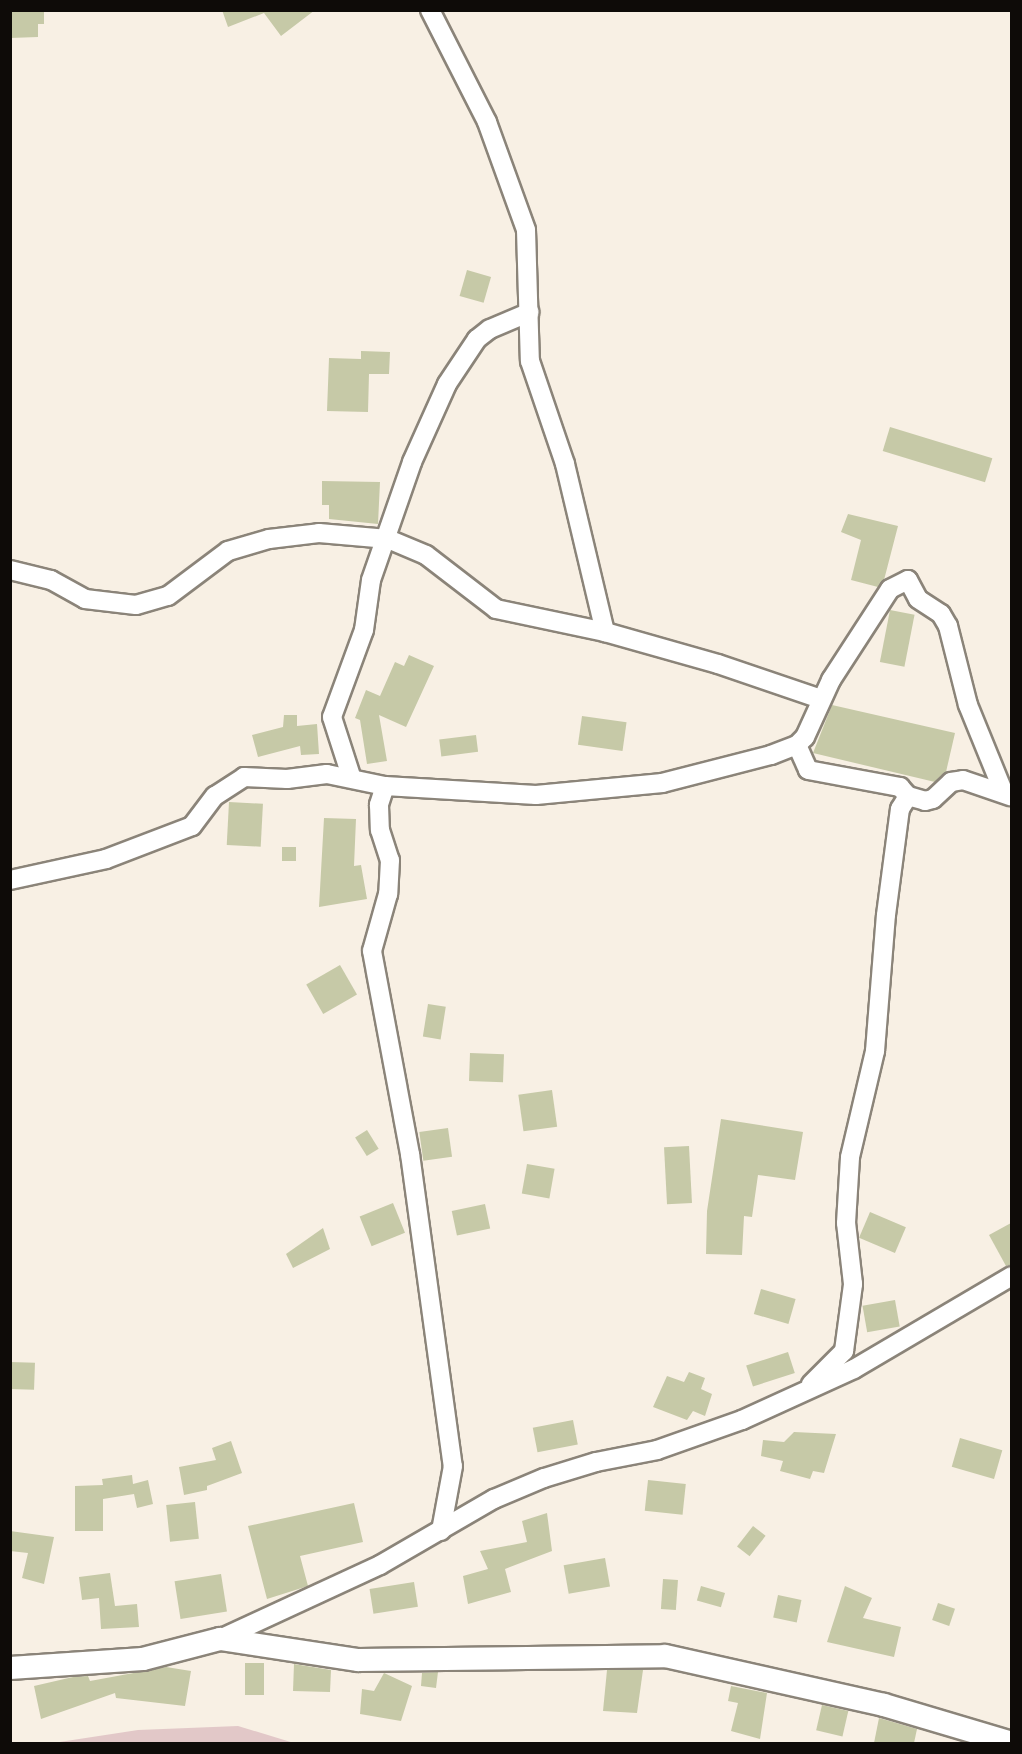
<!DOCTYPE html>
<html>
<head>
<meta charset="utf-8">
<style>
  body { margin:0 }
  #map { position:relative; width:1022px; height:1754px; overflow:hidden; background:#f8f0e4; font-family:"Public Sans",sans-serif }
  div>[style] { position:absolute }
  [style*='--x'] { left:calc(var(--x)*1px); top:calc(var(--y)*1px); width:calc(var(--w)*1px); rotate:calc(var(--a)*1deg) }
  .green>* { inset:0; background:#e2c8c8 }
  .building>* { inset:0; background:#c6c9a7; transform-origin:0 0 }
  .roads { filter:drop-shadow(2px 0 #8b8479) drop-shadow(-2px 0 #8b8479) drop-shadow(0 2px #8b8479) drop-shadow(0 -2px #8b8479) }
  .minor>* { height:18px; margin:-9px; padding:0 9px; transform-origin:9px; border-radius:9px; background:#fff }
  .tertiary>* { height:22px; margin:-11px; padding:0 11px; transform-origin:11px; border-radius:11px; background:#fff }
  span { translate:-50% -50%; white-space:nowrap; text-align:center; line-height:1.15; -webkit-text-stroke:4.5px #fefefe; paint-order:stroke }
  .frame { position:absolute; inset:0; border:12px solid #0e0b08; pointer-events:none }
</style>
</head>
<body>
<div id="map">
  <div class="green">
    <i style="clip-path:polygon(238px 1726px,294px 1743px,53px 1743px,138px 1730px)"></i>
  </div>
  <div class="building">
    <i style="clip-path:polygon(10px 10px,44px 10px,44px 24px,38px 24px,38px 37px,10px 38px)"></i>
    <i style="clip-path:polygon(222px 10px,315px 10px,281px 36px,264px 13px,228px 27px)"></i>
    <i style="left:467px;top:270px;width:25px;height:27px;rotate:16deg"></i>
    <i style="clip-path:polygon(361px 351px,390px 352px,389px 374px,369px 374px,368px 412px,327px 411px,329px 358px,361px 359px)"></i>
    <i style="left:890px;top:427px;width:107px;height:25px;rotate:17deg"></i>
    <i style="clip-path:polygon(322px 481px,380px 482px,378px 524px,329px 519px,329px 505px,322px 505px)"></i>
    <i style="clip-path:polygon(848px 514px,898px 526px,884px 580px,878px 587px,851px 580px,861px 540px,841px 532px)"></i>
    <i style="left:890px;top:610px;width:25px;height:53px;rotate:11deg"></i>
    <i style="clip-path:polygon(409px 655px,434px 666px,406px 727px,379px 715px,387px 761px,367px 764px,360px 720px,355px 718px,366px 690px,380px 696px,395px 662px,404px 666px)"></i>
    <i style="clip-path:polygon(832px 705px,955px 733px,946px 772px,935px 782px,813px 753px)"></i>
    <i style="clip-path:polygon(284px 715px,297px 715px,297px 726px,317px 724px,319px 754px,301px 755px,300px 746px,258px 757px,252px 735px,283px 727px)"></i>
    <i style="left:582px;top:716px;width:45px;height:29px;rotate:8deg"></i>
    <i style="left:476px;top:735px;width:17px;height:37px;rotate:83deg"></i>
    <i style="left:229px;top:802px;width:34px;height:43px;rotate:3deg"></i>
    <i style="clip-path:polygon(324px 818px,356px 819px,354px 866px,361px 865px,367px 899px,319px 907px)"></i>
    <i style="left:282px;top:847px;width:14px;height:14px"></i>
    <i style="left:340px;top:965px;width:34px;height:39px;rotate:60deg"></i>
    <i style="left:428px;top:1004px;width:18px;height:33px;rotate:9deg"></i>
    <i style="left:470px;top:1053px;width:34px;height:28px;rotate:2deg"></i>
    <i style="left:552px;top:1090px;width:37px;height:34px;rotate:82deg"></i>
    <i style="clip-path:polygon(721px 1119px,803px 1132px,795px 1180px,758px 1175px,752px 1217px,744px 1216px,742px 1255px,706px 1254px,707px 1211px)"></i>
    <i style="left:448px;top:1128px;width:29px;height:29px;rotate:82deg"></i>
    <i style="left:367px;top:1130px;width:22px;height:14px;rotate:58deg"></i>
    <i style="left:689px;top:1146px;width:57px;height:25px;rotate:87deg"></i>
    <i style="left:527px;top:1164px;width:28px;height:30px;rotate:10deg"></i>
    <i style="left:393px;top:1203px;width:32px;height:36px;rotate:68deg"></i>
    <i style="left:485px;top:1204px;width:25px;height:34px;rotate:78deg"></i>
    <i style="left:870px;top:1212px;width:39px;height:28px;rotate:23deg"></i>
    <i style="clip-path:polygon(1011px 1223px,1011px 1265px,1006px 1266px,989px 1235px)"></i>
    <i style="clip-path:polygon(323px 1228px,330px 1249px,293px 1268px,286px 1254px)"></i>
    <i style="left:761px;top:1289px;width:36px;height:26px;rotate:16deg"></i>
    <i style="left:895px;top:1300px;width:27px;height:33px;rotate:80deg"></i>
    <i style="left:788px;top:1352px;width:22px;height:44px;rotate:72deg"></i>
    <i style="left:10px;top:1362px;width:25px;height:27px;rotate:2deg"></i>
    <i style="clip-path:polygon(689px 1372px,705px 1378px,701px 1389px,712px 1394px,705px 1416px,693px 1411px,687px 1420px,653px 1407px,667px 1376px,684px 1382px)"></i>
    <i style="left:573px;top:1420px;width:25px;height:41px;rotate:79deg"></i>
    <i style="clip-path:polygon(794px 1432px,836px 1434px,824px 1473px,813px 1471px,810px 1479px,780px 1471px,783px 1461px,761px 1456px,763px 1440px,784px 1442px)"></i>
    <i style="left:960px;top:1438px;width:44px;height:30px;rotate:16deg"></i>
    <i style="clip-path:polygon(231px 1441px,242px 1473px,207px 1486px,207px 1490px,184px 1495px,179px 1467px,216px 1460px,212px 1448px)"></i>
    <i style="clip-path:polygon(132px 1475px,133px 1484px,148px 1480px,153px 1504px,137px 1508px,134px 1494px,103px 1499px,103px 1531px,75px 1531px,75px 1486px,103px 1485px,102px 1479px)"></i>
    <i style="left:648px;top:1480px;width:38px;height:31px;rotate:6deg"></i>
    <i style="left:195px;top:1502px;width:37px;height:29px;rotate:84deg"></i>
    <i style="clip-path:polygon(354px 1503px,363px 1542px,300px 1556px,308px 1586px,267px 1599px,248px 1526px)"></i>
    <i style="clip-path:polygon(547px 1513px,552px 1551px,505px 1569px,511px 1592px,468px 1604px,463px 1576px,488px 1569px,480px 1551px,527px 1542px,522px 1521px)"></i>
    <i style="left:753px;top:1526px;width:16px;height:26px;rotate:38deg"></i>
    <i style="clip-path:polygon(10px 1531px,54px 1537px,44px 1584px,22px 1578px,28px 1553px,10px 1551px)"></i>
    <i style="left:605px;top:1558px;width:29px;height:42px;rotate:80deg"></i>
    <i style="clip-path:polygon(110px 1573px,115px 1606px,137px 1604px,139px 1627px,101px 1629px,99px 1598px,82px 1600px,79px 1577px)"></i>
    <i style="left:221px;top:1574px;width:38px;height:47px;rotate:81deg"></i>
    <i style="left:663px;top:1579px;width:15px;height:30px;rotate:4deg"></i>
    <i style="left:414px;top:1582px;width:25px;height:45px;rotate:81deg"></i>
    <i style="left:701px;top:1586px;width:25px;height:15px;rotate:16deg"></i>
    <i style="clip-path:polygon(845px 1586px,872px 1598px,863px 1618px,901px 1627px,894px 1657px,827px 1642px)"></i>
    <i style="left:778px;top:1595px;width:24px;height:23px;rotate:12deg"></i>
    <i style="left:938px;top:1603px;width:18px;height:18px;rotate:19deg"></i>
    <i style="left:245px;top:1663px;width:19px;height:32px"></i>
    <i style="clip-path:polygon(294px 1664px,331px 1670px,330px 1692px,293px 1691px)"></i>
    <i style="clip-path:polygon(166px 1667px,191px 1671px,185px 1706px,116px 1698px,115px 1693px,41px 1719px,34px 1686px,73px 1677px,88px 1676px,90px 1681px)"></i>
    <i style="clip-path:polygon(607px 1670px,643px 1670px,637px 1713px,603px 1711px)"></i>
    <i style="clip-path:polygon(438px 1672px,436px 1688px,421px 1686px,422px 1673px)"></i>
    <i style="clip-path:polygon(384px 1673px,412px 1686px,401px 1721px,360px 1714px,362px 1689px,374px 1691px)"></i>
    <i style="clip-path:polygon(731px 1686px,767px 1693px,760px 1739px,731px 1731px,738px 1703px,728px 1701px)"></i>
    <i style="left:822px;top:1705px;width:27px;height:26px;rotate:13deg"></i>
    <i style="clip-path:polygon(879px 1718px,917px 1729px,914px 1743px,874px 1743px)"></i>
  </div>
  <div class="roads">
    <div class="minor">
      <i style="--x:430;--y:10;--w:126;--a:63"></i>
      <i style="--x:487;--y:122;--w:115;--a:70.1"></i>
      <i style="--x:526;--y:230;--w:131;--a:88.3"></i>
      <i style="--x:530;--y:361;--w:109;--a:71.2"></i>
      <i style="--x:565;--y:464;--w:173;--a:76.6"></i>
      <i style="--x:10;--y:570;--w:42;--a:13.7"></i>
      <i style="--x:51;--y:580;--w:39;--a:29"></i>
      <i style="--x:85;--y:599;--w:51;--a:6.7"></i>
      <i style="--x:136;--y:605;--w:33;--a:-16"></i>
      <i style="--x:168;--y:596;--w:75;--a:-36.9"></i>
      <i style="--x:228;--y:551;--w:43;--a:-16.3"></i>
      <i style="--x:269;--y:539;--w:50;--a:-6.8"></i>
      <i style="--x:319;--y:533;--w:69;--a:5"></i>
      <i style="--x:388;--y:539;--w:41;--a:22.8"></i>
      <i style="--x:426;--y:555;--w:88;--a:37.6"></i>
      <i style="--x:496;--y:609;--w:111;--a:11.9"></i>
      <i style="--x:605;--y:632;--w:117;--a:15.8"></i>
      <i style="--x:718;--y:664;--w:109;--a:18.8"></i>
      <i style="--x:797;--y:745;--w:27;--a:66"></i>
      <i style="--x:808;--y:770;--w:94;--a:10.5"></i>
      <i style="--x:900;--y:787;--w:12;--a:48"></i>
      <i style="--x:908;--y:796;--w:18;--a:16"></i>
      <i style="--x:925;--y:801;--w:8;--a:-14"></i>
      <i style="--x:933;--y:799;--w:25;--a:-43"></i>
      <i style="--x:951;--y:782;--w:12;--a:-9"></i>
      <i style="--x:963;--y:780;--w:50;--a:18.8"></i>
      <i style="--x:351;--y:776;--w:62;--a:-107.9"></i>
      <i style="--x:332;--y:717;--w:93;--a:-69.8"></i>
      <i style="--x:364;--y:630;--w:50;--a:-82"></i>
      <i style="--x:371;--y:580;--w:125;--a:-70.8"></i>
      <i style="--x:412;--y:462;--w:85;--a:-65.8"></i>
      <i style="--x:447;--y:384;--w:54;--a:-56.3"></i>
      <i style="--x:477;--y:339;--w:16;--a:-38"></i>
      <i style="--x:490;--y:329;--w:43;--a:-23"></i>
      <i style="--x:385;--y:786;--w:20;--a:108"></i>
      <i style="--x:379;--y:805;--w:25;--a:88"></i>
      <i style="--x:380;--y:830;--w:32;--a:72"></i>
      <i style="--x:390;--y:860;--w:34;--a:93"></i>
      <i style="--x:388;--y:894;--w:59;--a:105.7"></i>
      <i style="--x:372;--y:951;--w:207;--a:79.4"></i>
      <i style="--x:410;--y:1154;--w:315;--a:82.2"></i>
      <i style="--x:453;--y:1466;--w:66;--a:100.5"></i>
      <i style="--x:10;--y:880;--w:98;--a:-12.3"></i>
      <i style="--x:106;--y:859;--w:92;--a:-21"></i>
      <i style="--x:192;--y:826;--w:38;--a:-53"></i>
      <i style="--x:215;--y:796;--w:35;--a:-33"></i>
      <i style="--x:244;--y:777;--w:43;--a:2.7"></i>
      <i style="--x:287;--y:779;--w:40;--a:-7.1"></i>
      <i style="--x:327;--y:774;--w:59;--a:11.7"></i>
      <i style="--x:385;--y:786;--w:151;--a:3.4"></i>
      <i style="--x:536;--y:795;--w:127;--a:-5.4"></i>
      <i style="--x:662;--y:783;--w:113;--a:-14.4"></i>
      <i style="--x:771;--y:755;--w:28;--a:-21"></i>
      <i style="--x:797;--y:745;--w:11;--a:-45"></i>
      <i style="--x:805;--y:737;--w:63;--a:-65.5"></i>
      <i style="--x:831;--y:680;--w:108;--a:-57"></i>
      <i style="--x:890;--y:589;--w:20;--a:-27"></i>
      <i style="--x:908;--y:580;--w:21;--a:62"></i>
      <i style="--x:918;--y:599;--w:27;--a:33"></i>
      <i style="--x:941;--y:614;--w:14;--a:60"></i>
      <i style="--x:948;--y:626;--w:81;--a:75.8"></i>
      <i style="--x:968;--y:705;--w:95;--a:67.8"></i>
      <i style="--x:811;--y:1384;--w:47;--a:-45"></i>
      <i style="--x:844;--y:1351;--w:68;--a:-82.3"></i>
      <i style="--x:853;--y:1284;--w:61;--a:-96.5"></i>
      <i style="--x:846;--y:1223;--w:66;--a:-86.5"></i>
      <i style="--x:850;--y:1157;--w:109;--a:-76.7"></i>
      <i style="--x:875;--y:1051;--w:136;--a:-85.4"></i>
      <i style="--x:886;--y:915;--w:107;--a:-82.5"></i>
      <i style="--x:900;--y:809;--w:15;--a:-58"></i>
      <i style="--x:220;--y:1639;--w:176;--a:-24.8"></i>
      <i style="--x:380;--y:1565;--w:132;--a:-30.1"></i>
      <i style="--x:494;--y:1499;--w:54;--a:-22.8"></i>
      <i style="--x:544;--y:1478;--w:54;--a:-17.1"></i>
      <i style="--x:596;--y:1462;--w:62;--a:-11.1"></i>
      <i style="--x:657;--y:1450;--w:90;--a:-19.4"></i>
      <i style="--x:742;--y:1420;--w:123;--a:-24.5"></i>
      <i style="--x:854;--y:1369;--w:183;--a:-30.5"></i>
    </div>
    <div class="tertiary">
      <i style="--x:10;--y:1668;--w:133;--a:-3.9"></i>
      <i style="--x:143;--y:1659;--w:80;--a:-14.6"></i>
      <i style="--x:220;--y:1639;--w:140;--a:8.7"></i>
      <i style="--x:358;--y:1660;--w:307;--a:-0.7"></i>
      <i style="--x:665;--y:1656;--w:224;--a:12.6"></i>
      <i style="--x:884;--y:1705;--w:134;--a:16.5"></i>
    </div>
  </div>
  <div class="frame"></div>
</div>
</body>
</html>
